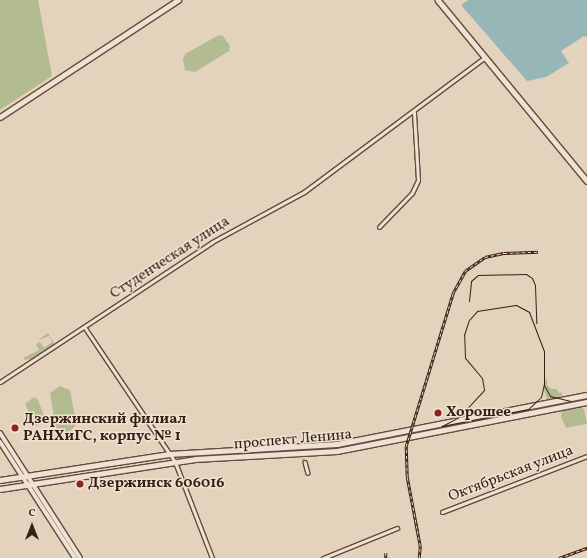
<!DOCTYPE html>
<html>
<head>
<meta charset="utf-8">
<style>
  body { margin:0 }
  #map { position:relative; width:587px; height:558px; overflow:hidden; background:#e3d3bc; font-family:Vollkorn,serif }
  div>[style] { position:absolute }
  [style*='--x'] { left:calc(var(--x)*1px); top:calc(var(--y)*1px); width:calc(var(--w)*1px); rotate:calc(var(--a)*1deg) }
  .green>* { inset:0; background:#b3bc91 }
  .water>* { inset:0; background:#97b6b8 }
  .pedestrian-tunnel>* { height:2.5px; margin-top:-1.25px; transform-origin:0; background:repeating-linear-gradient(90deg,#c2af9a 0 2.5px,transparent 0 3.5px) }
  .roads { filter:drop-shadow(1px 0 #664a3c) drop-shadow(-1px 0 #664a3c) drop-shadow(0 1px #664a3c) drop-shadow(0 -1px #664a3c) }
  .pedestrian>* { height:2.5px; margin:-1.25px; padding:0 1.25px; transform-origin:1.25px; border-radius:1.25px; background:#ede2d3 }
  .minor>* { height:3px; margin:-1.5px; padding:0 1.5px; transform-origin:1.5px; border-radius:1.5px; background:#ede2d3 }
  .tertiary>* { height:4px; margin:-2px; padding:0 2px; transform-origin:2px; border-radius:2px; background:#ede2d3 }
  .secondary>* { height:4.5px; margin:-2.25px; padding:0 2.25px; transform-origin:2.25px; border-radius:2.25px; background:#ede2d3 }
  .tram>* { height:1px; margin:-0.5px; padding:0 0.5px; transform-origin:0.5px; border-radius:0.5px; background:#3c1d11 }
  .rail>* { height:2.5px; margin-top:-1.25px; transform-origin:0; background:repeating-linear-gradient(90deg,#ede2d3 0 3px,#3c1d11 0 6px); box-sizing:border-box; border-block:1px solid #3c1d11 }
  .dots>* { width:11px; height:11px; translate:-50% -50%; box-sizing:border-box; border:2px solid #ede2d3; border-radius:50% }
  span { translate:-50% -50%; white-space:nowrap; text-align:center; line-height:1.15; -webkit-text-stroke:3px #ede2d3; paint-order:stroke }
  .street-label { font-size:15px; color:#3c1d11 }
  .poi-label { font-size:15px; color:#3c1d11; font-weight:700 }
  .left { translate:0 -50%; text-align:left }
  .north { position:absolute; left:12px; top:506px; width:40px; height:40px; -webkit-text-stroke:3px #ede2d3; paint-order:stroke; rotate:0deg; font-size:11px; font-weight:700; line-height:16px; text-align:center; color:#3c1d11 }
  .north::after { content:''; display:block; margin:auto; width:14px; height:18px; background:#3c1d11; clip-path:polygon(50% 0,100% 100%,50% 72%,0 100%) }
</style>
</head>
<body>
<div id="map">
  <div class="green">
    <i style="clip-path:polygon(0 0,38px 0,52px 76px,0 110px)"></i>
    <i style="clip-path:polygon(219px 35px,223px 36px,230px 46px,229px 51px,195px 72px,185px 70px,183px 60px,185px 54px)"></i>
    <i style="clip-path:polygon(48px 333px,55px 345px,35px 358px,25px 360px,23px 358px,39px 350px,36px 344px,40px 342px,44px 348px,52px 342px,49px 336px,38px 340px)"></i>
    <i style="clip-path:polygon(547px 376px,547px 385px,551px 389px,557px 389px,559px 393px,562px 392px,562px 395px,558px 399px,548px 401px,543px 387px)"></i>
    <i style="clip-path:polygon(60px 386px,70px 390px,76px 422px,75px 426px,67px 434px,56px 429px,50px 393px)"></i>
    <i style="clip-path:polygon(34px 397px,38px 400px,46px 421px,36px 426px,25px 404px)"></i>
    <i style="clip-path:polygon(580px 406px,584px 409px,587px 424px,566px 428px,561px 417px,562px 410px)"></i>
  </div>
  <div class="water">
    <i style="clip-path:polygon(468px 0,587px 0,587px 37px,584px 36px,561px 51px,569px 63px,546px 77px,527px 81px,461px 5px)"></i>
  </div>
  <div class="pedestrian-tunnel">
    <i style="--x:303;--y:458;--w:4;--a:63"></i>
  </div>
  <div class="roads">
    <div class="pedestrian">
      <i style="--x:305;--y:462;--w:11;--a:75"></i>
    </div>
    <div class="minor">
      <i style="--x:379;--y:227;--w:47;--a:-45.9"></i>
      <i style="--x:412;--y:193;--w:14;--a:-65"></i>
      <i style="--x:418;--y:180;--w:68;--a:-93.4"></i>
      <i style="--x:85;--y:328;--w:161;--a:56.1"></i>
      <i style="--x:175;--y:462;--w:103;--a:68.9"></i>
      <i style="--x:0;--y:382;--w:254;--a:-33.4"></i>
      <i style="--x:212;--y:242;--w:105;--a:-28.5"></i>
      <i style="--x:304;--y:192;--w:226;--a:-36.7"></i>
      <i style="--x:442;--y:512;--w:155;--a:-21.1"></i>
      <i style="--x:323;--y:558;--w:80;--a:-22.1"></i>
    </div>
    <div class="tertiary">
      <i style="--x:0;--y:433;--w:148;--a:57.4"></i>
      <i style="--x:0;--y:442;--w:138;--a:57.1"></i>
    </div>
    <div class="secondary">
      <i style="--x:438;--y:0;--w:234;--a:50.5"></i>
      <i style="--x:0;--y:117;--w:213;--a:-33.3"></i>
      <i style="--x:0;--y:480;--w:171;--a:-8.7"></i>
      <i style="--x:169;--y:454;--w:168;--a:-3.4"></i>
      <i style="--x:337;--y:444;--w:255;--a:-11.1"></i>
      <i style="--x:0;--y:489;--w:197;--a:-8.7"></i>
      <i style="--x:195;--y:459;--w:142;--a:-3.2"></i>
      <i style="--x:337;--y:451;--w:255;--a:-11.1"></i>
    </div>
  </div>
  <div class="tram">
    <i style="--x:469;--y:301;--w:20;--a:-84"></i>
    <i style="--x:471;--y:281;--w:9;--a:-41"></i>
    <i style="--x:478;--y:275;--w:48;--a:-1.2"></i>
    <i style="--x:526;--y:274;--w:7;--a:34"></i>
    <i style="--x:532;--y:278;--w:8;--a:67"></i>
    <i style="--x:535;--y:285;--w:38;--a:88"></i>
    <i style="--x:516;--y:305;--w:15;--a:28"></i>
    <i style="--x:529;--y:312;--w:42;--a:69"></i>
    <i style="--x:544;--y:351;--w:33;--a:90"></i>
    <i style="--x:544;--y:384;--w:13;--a:103"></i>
    <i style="--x:541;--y:397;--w:18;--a:137"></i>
    <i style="--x:528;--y:409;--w:88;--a:168.8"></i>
    <i style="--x:442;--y:426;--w:19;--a:-28"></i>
    <i style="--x:459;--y:417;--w:37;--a:-47"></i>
    <i style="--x:484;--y:390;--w:12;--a:-99"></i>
    <i style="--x:482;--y:378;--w:26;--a:-130"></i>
    <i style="--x:465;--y:358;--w:23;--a:-92"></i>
    <i style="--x:464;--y:335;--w:16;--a:-72"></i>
    <i style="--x:469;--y:320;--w:12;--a:-48"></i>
    <i style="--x:477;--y:311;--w:39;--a:-9"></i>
    <i style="--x:544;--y:385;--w:13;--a:61"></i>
    <i style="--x:550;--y:396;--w:21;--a:14"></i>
  </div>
  <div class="rail">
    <i style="--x:386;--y:553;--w:5;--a:90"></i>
    <i style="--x:419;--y:558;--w:12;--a:-85"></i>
    <i style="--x:420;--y:546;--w:70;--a:-100.7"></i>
    <i style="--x:407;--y:477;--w:31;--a:-92"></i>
    <i style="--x:406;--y:446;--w:160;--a:-72.9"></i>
    <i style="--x:453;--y:293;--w:25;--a:-61"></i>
    <i style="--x:465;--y:271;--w:24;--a:-35"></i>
    <i style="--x:485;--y:257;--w:19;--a:-12"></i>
    <i style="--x:504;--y:253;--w:34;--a:-2"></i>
    <i style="--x:559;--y:558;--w:30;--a:-20"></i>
  </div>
  <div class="dots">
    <i style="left:438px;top:413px;background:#8f2418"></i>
    <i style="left:15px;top:428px;background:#8f2418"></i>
    <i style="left:80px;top:484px;background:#8f2418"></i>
  </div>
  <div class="street-label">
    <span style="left:170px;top:258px;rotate:-33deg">Студенческая улица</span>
    <span style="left:293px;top:440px;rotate:-5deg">проспект Ленина</span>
    <span style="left:511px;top:474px;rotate:-21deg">Октябрьская улица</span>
  </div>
  <div class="poi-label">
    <span class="left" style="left:446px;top:413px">Хорошее</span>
    <span class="left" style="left:23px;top:428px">Дзержинский филиал<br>РАНХиГС, корпус № 1</span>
    <span class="left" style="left:88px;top:484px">Дзержинск 606016</span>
  </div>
  <div class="north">С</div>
</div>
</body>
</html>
